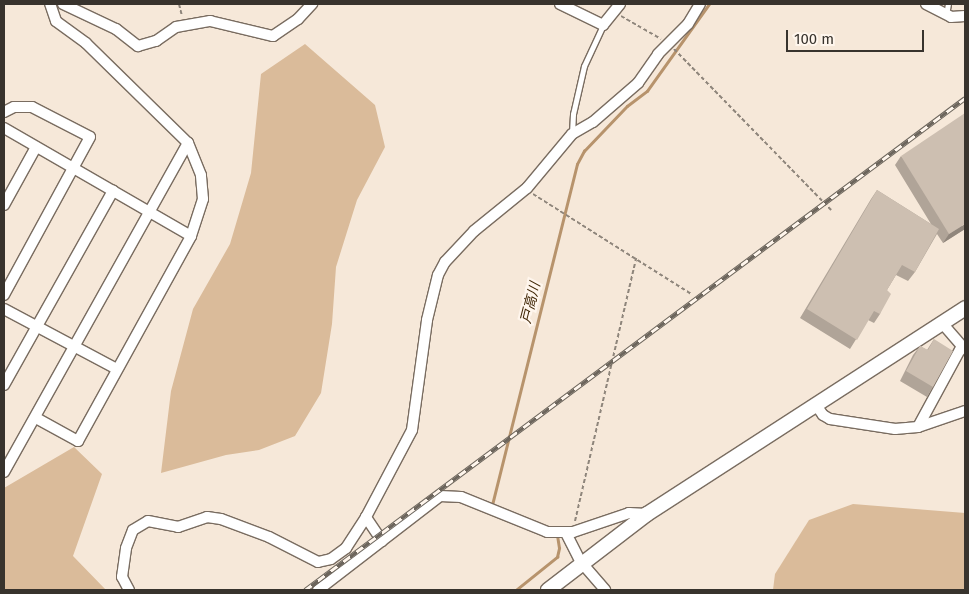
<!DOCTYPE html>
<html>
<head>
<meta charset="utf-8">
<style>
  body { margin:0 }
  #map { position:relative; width:969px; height:594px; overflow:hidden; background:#f6e8d9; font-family:"Fira Sans","Noto Sans JP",sans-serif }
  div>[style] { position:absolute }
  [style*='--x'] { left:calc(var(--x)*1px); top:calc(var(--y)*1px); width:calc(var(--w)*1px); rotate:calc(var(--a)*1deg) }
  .green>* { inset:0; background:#dabb9a }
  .stream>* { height:2.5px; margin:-1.25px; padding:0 1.25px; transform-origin:1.25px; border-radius:1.25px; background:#b7936c }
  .path>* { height:2px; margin-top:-1px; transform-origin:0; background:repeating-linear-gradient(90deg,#8e857b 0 4px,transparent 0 6.5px) }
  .roads { filter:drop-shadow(1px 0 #796c60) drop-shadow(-1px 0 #796c60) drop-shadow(0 1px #796c60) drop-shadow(0 -1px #796c60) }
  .lane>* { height:5px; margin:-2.5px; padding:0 2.5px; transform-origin:2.5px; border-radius:2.5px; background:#fff }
  .street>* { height:10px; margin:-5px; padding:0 5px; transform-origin:5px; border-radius:5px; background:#fff }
  .secondary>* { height:14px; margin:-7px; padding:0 7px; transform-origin:7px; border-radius:7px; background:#fff }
  .rail>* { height:4.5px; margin-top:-2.25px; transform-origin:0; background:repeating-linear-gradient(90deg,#fff6ed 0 8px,#6c655c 0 16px); box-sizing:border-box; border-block:1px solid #6c655c }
  .wall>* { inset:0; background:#b0a498 }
  .shaded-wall>* { inset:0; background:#90867c }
  .building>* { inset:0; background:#cdbfb1 }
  span { translate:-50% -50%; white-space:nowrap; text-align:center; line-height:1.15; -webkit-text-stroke:4.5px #fff6ed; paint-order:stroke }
  .water-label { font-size:14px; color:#3f2504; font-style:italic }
  .frame { position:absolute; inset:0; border:5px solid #38332d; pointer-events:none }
  .scale { position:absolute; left:786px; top:30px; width:138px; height:22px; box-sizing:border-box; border:2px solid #38332d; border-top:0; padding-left:6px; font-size:15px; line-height:18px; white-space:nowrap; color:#38332d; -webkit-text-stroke:4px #fff6ed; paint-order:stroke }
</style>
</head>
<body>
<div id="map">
  <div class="green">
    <i style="clip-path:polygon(305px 44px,375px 105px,385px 147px,357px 200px,336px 267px,332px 324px,321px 393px,295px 436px,259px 450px,226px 455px,161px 473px,171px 391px,193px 309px,230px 244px,251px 173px,261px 74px)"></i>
    <i style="clip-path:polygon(74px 447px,102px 474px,73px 556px,106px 590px,4px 590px,4px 488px)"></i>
    <i style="clip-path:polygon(853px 504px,965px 513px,965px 590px,773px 590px,775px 574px,809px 520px)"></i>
  </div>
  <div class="stream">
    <i style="--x:492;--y:505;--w:351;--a:-76"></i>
    <i style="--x:577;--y:164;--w:15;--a:-62"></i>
    <i style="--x:584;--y:151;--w:62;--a:-46.3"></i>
    <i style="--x:627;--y:106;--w:25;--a:-37"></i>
    <i style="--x:647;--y:91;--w:107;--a:-54.5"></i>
    <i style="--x:516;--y:590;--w:53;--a:-38.8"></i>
    <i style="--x:557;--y:557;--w:9;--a:-77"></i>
    <i style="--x:559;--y:548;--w:13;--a:-99"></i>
  </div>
  <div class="path">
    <i style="--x:179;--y:4;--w:12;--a:76"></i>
    <i style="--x:621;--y:16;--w:46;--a:29.9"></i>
    <i style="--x:674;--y:49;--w:225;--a:45.7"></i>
    <i style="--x:533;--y:194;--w:187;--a:32.3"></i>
    <i style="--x:575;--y:521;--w:270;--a:-76.9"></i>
  </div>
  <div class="roads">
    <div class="lane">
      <i style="--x:946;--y:15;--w:11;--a:-80"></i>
      <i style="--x:572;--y:133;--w:19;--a:-87"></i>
      <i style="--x:573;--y:114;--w:49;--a:-77.1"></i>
      <i style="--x:584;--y:66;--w:45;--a:-65.1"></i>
    </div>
    <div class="street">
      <i style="--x:63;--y:4;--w:59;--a:25.3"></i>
      <i style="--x:116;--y:29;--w:28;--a:38"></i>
      <i style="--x:138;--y:46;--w:19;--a:-16"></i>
      <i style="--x:156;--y:41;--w:24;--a:-35"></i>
      <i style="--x:176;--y:27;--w:35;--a:-10"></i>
      <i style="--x:210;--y:21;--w:65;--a:13.4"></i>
      <i style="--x:273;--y:36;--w:30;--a:-34"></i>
      <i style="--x:298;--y:19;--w:21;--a:-47"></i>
      <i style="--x:560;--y:4;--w:48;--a:26"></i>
      <i style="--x:603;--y:25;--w:27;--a:-51"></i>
      <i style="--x:926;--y:4;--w:28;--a:27"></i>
      <i style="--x:951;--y:17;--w:14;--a:-4"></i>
      <i style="--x:4;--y:112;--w:11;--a:-27"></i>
      <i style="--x:14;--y:107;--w:18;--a:0"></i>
      <i style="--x:32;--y:107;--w:65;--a:27.3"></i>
      <i style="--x:90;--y:137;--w:180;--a:118.6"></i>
      <i style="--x:4;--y:128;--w:216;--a:30"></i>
      <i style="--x:4;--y:205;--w:66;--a:-61.1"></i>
      <i style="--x:4;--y:309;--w:128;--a:28"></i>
      <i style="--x:942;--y:323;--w:35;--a:49"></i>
      <i style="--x:4;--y:385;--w:223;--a:-60.7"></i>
      <i style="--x:816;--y:405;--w:12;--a:55"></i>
      <i style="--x:823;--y:415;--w:8;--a:30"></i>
      <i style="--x:830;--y:419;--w:66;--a:8.7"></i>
      <i style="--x:895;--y:429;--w:23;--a:-5"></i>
      <i style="--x:918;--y:427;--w:50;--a:-18.8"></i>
      <i style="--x:36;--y:418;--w:48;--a:28.7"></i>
      <i style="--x:78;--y:441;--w:234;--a:-61.1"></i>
      <i style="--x:191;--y:236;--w:39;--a:-72"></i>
      <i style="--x:203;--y:199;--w:24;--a:-95"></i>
      <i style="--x:201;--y:175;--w:35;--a:-112"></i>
      <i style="--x:188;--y:143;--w:143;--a:-135.6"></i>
      <i style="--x:86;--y:43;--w:37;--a:-144"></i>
      <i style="--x:56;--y:21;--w:18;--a:-109"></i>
      <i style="--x:918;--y:427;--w:92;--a:-61.5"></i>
      <i style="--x:4;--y:472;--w:377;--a:-60.8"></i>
      <i style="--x:566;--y:533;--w:33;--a:63"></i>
      <i style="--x:581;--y:562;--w:37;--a:49"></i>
      <i style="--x:382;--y:541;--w:29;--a:-124"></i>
      <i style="--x:366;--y:517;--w:98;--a:-62.1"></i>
      <i style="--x:412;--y:430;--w:111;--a:-82.2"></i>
      <i style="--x:427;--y:320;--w:46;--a:-76.3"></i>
      <i style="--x:438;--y:275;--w:15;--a:-62"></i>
      <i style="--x:445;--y:262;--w:42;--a:-46.9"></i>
      <i style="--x:474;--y:231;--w:68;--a:-39.1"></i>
      <i style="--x:527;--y:188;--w:70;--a:-50.2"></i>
      <i style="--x:572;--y:134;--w:24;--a:-30"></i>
      <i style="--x:593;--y:122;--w:60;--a:-40.9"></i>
      <i style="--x:638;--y:83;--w:35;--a:-55"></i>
      <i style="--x:658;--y:54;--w:42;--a:-45"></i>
      <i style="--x:688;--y:24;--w:23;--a:-59"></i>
      <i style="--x:129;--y:590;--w:15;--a:-118"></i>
      <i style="--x:122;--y:577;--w:29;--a:-82"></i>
      <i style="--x:126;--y:548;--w:19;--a:-69"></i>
      <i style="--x:133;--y:530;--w:17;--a:-31"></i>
      <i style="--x:148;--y:521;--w:31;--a:11"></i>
      <i style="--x:178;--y:527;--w:31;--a:-19"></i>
      <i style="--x:207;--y:517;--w:14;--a:8"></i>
      <i style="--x:221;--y:519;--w:51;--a:20.6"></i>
      <i style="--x:269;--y:537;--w:55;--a:27"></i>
      <i style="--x:318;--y:562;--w:13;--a:-13"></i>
      <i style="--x:331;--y:559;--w:19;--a:-36"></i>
      <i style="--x:346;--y:548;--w:37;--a:-57"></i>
      <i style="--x:318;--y:590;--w:154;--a:-37.6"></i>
      <i style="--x:440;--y:496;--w:21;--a:3"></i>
      <i style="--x:461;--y:497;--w:93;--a:22.1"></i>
      <i style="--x:547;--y:532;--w:26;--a:0"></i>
      <i style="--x:573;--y:532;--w:59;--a:-18.7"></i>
      <i style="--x:629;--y:513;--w:18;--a:3"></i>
    </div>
    <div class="secondary">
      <i style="--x:548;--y:590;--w:125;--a:-37.5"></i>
      <i style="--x:647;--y:514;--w:379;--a:-32.9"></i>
    </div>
  </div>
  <div class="rail">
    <i style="--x:305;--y:590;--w:823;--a:-36.7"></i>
  </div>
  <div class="wall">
    <i style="clip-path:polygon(901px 156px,965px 229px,943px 243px,937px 234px,915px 272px,908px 281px,896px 275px,887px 290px,880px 314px,874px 323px,868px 320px,850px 349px,800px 318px,871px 199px,877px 190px,931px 224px,895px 165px)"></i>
    <i style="clip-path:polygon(934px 339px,933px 387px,927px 397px,900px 381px,913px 355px,920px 346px,927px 350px)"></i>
  </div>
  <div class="shaded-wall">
    <i style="clip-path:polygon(965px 224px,965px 229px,943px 243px,949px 234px)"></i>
  </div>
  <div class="building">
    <i style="clip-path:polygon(965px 113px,965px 224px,949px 234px,901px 156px)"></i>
    <i style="clip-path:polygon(877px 190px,939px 229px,915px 272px,902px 265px,887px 290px,891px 294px,880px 314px,874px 311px,857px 340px,807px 309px)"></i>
    <i style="clip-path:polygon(934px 339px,953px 351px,933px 387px,906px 371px,920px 346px,928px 350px)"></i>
  </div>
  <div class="water-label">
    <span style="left:531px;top:303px;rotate:-76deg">戸高川</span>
  </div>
  <div class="frame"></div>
  <div class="scale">100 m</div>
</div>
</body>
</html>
